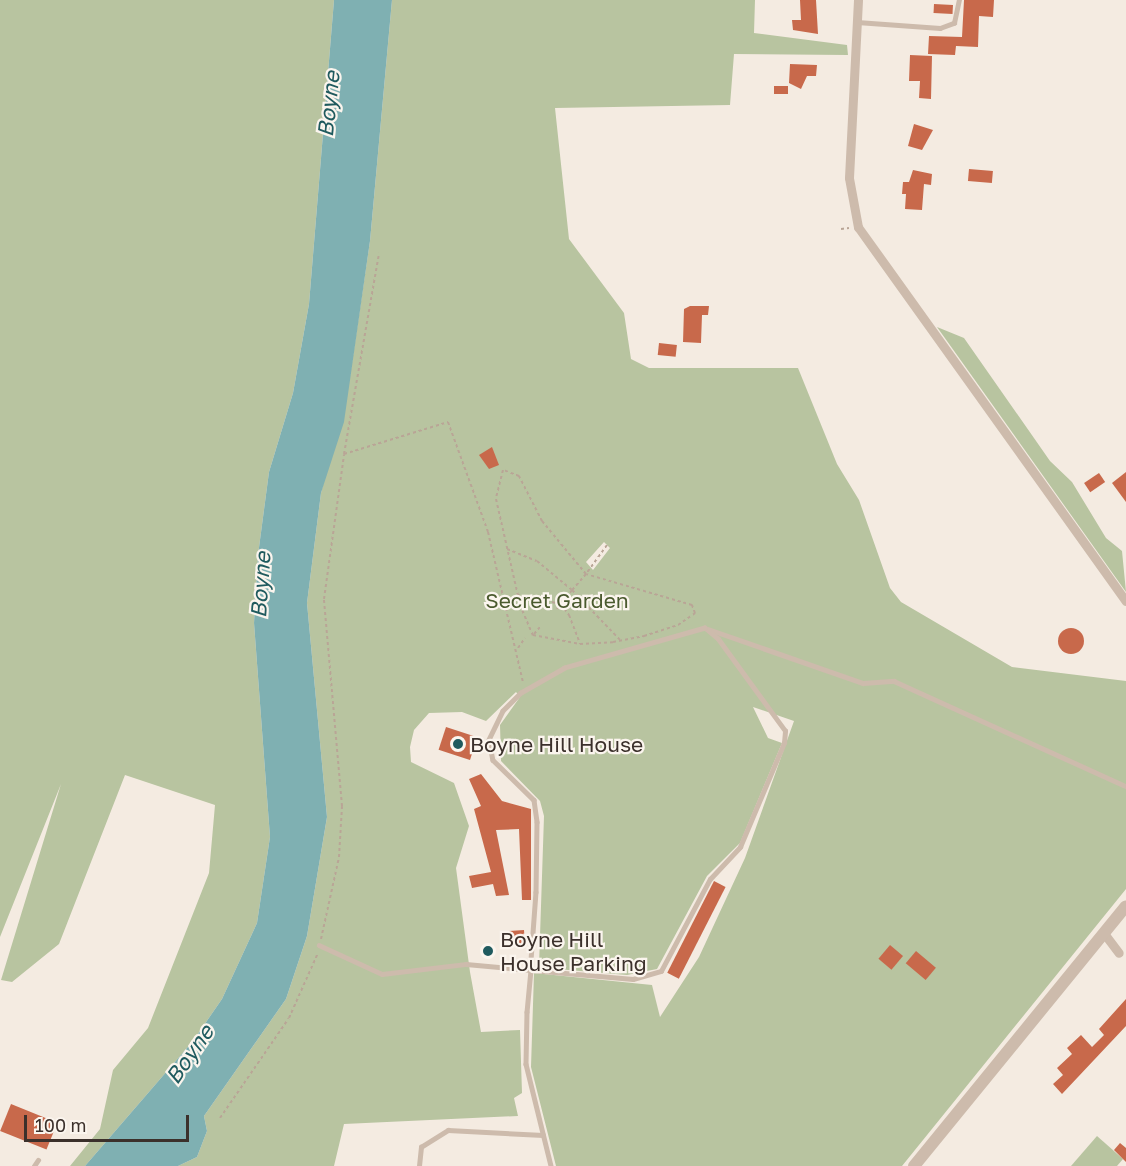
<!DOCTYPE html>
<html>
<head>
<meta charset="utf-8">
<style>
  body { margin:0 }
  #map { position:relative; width:1126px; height:1166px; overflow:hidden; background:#f4ebe1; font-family:"Golos Text",sans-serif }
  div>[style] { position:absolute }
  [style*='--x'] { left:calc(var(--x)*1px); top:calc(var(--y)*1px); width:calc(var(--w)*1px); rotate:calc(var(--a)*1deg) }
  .green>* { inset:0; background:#b8c4a0 }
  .water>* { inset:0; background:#7fb0b2 }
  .building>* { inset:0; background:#c8694b; transform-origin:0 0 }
  .round { border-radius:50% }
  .path>* { height:2px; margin-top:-1px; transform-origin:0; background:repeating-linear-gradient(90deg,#b9a596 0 3px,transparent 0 6px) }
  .service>* { height:4.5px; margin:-2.25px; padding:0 2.25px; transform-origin:2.25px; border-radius:2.25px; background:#cdbbac }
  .minor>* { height:9px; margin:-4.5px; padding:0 4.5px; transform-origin:4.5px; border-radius:4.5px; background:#cdbbac }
  .tertiary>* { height:12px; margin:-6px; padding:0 6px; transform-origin:6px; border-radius:6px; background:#cdbbac }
  .dots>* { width:16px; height:16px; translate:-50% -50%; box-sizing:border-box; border:3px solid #fbf5ee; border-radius:50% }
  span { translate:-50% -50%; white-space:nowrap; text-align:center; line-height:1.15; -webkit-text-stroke:4.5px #fbf5ee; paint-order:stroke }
  .park-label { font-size:21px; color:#4a5a2e }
  .poi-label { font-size:21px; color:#3b302b }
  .left { translate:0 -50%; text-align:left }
  .water-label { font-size:22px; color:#1f5a5e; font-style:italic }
  .scale { position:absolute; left:24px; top:1115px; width:165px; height:27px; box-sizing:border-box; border:3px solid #3b302b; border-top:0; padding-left:8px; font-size:18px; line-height:21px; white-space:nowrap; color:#3b302b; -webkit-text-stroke:4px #fbf5ee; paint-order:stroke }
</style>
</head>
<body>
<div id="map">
  <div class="green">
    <i style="clip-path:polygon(0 0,334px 0,309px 304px,293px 393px,269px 472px,258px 555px,254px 623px,270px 837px,257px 923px,222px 999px,193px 1041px,85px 1166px,70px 1166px,100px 1129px,113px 1070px,148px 1028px,209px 873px,215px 805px,125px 775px,59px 944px,12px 982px,1px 980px,61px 784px,0 937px)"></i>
    <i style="clip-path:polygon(evenodd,392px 0,755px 0,754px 33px,847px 45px,848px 55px,734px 54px,730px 105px,555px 108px,569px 239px,624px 313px,631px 359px,649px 368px,798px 368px,837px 464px,859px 500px,890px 588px,901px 602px,1012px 667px,1126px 681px,1126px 889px,902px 1166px,556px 1166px,531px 1067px,534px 973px,652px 985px,660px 1017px,699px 957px,745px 858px,794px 721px,753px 707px,768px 738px,782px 743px,740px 843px,707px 876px,657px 969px,627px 975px,557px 969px,539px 966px,544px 816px,540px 801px,501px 761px,500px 725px,520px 697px,516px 692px,486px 721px,462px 712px,429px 713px,414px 730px,410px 747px,411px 762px,454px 783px,469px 826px,456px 868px,470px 972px,481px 1032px,520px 1030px,522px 1093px,514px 1098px,518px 1116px,344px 1124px,334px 1166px,178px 1166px,197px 1157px,207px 1131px,204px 1116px,286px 999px,307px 936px,327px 817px,307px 603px,321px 493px,350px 376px,370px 241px,392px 0,604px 542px,610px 548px,593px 570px,586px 562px,604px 542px)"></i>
    <i style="clip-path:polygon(937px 327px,964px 338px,1050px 461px,1072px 482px,1106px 538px,1122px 551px,1126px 592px)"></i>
    <i style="clip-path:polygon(1097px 1136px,1123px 1159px,1117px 1166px,1071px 1166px)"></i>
  </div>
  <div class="water">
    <i style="clip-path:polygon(334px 0,392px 0,370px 241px,344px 422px,321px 493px,307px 603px,327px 817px,307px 936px,286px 999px,204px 1116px,207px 1131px,197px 1157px,178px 1166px,85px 1166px,193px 1041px,222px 999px,257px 923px,270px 837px,254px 623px,258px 555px,269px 472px,293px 393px,309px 304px)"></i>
  </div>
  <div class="building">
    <i style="clip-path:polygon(800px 0,816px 0,818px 34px,793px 30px,792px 20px,801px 20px)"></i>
    <i style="clip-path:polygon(964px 0,994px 0,993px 17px,979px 16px,978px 47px,956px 46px,955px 55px,928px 54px,929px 36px,962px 37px)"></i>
    <i style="left:934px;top:4px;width:19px;height:9px;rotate:3deg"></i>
    <i style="clip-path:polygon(910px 55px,932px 56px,931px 99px,919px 98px,920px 81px,909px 81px)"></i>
    <i style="clip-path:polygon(790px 64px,817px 65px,816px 76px,807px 76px,801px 89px,789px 83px)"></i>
    <i style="left:774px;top:86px;width:14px;height:8px"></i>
    <i style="clip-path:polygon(914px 124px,933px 130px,922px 150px,908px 146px)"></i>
    <i style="left:969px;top:169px;width:24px;height:12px;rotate:5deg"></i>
    <i style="clip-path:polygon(913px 170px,932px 174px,931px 185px,924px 184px,922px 210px,905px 209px,906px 194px,902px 194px,903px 182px,909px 182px)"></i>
    <i style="clip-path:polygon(690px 306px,709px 306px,708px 315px,702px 315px,701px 343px,683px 342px,684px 309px)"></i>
    <i style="left:659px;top:343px;width:18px;height:12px;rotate:6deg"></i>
    <i style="clip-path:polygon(492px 447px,499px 465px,489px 469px,479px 455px)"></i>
    <i style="clip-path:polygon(1126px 472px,1126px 502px,1112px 483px)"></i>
    <i style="left:1099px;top:473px;width:11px;height:18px;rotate:56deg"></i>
    <i class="round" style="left:1058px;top:628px;width:26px;height:26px"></i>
    <i style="left:446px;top:727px;width:33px;height:24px;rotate:18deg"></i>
    <i style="clip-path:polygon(481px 774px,502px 801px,531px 809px,531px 900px,522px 900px,519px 829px,496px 830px,509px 895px,496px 896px,493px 884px,472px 888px,469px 876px,491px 872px,474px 809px,481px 806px,469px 779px)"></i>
    <i style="left:714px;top:881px;width:13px;height:103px;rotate:27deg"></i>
    <i style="left:524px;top:930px;width:14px;height:15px;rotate:86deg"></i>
    <i style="left:890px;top:945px;width:17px;height:18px;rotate:40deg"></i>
    <i style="left:916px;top:951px;width:26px;height:16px;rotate:40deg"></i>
    <i style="clip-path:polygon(1126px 999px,1126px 1026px,1062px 1094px,1053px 1084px,1063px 1075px,1057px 1068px,1072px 1054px,1067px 1048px,1081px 1035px,1092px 1047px,1104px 1035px,1099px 1029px)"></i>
    <i style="left:11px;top:1104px;width:50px;height:29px;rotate:22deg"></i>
    <i style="clip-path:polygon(1120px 1143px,1126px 1148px,1126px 1162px,1114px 1150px)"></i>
  </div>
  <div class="path">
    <i style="--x:841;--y:229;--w:8;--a:-7"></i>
    <i style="--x:344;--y:454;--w:204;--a:-80.1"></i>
    <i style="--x:607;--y:545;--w:36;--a:126"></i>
    <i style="--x:586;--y:574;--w:69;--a:-129.7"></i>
    <i style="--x:542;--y:521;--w:51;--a:-117.1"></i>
    <i style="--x:519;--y:476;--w:17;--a:-159"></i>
    <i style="--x:503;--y:470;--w:30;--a:104"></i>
    <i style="--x:496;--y:499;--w:109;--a:77.2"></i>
    <i style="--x:520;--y:605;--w:33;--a:67"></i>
    <i style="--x:533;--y:635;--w:48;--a:10.8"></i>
    <i style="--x:580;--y:644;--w:33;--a:-3"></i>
    <i style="--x:613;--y:642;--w:32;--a:-11"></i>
    <i style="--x:644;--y:636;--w:36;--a:-18"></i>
    <i style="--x:678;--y:625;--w:21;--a:-35"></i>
    <i style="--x:695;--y:613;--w:9;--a:-111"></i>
    <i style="--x:692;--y:605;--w:110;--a:-163.7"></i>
    <i style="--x:586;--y:574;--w:21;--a:131"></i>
    <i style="--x:572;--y:590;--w:71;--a:46.1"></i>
    <i style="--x:507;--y:549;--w:32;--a:22"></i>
    <i style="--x:537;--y:561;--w:45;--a:39.6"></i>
    <i style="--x:572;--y:590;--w:18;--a:128"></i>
    <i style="--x:561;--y:604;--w:44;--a:-168.2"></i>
    <i style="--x:557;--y:609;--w:6;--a:-51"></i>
    <i style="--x:561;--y:604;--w:14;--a:54"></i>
    <i style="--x:569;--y:615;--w:31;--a:69"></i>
    <i style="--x:534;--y:634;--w:9;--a:-49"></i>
    <i style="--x:518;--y:648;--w:12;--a:-55"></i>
    <i style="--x:321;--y:939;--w:84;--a:-77.6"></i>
    <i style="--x:339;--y:857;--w:51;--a:-86.6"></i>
    <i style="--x:342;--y:806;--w:208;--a:-95"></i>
    <i style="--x:324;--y:599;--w:146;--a:-82.1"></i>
    <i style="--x:344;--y:454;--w:109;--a:-17.1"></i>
    <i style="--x:448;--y:422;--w:117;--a:70"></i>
    <i style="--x:488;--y:532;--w:154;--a:76.9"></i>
    <i style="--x:220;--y:1118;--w:121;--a:-55.4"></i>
    <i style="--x:289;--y:1018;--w:71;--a:-66"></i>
  </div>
  <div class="service">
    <i style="--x:857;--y:22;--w:83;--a:4.1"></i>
    <i style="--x:940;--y:28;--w:15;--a:-20"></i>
    <i style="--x:954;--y:23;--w:24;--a:-78"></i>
    <i style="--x:708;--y:629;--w:164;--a:19.2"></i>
    <i style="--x:863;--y:683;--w:31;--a:-4"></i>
    <i style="--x:894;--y:681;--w:255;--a:24.4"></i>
    <i style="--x:319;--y:945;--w:69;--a:24.7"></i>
    <i style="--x:382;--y:974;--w:85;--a:-6.8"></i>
    <i style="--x:466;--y:964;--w:65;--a:5.3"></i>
    <i style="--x:531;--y:970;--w:102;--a:5"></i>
    <i style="--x:633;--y:979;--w:29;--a:-16"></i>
    <i style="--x:661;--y:971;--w:104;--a:-62"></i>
    <i style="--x:710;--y:879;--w:44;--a:-46.8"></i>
    <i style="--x:740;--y:847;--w:113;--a:-67.1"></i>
    <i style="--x:784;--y:743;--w:12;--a:-85"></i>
    <i style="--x:785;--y:731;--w:114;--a:-126.1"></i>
    <i style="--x:718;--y:639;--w:17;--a:-140"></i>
    <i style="--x:705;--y:628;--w:146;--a:164.1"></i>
    <i style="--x:565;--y:668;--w:51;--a:150.4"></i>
    <i style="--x:521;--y:693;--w:25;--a:135"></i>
    <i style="--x:503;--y:711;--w:32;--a:116"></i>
    <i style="--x:489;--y:740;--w:20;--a:79"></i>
    <i style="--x:493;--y:760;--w:57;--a:44.3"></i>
    <i style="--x:534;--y:800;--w:22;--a:82"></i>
    <i style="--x:537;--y:822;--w:70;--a:90.8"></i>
    <i style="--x:536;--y:892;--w:68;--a:94.2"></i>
    <i style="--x:531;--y:960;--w:10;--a:90"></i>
    <i style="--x:531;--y:970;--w:42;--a:95.4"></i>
    <i style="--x:527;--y:1012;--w:52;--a:91.1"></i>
    <i style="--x:526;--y:1064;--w:105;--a:76.2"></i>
    <i style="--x:34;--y:1166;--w:7;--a:-56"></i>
    <i style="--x:419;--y:1166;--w:19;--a:-84"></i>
    <i style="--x:421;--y:1147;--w:32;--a:-32"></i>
    <i style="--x:448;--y:1130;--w:95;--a:3"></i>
  </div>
  <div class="minor">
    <i style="--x:858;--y:0;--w:178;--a:92.9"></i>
    <i style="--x:849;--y:178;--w:50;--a:79.6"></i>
    <i style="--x:858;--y:227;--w:460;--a:54.4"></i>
    <i style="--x:1103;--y:932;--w:26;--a:53"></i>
  </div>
  <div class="tertiary">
    <i style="--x:914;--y:1166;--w:335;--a:-50.8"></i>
  </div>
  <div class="dots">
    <i style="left:458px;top:744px;background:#1f5a5e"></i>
    <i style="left:488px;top:951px;background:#1f5a5e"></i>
  </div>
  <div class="park-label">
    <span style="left:557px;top:600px">Secret Garden</span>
  </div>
  <div class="poi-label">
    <span class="left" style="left:470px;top:744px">Boyne Hill House</span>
    <span class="left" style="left:500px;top:951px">Boyne Hill<br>House Parking</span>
  </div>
  <div class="water-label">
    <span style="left:328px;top:104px;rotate:-84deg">Boyne</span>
    <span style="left:260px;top:585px;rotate:-86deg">Boyne</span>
    <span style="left:189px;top:1054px;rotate:-55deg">Boyne</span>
  </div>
  <div class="scale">100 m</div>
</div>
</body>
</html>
